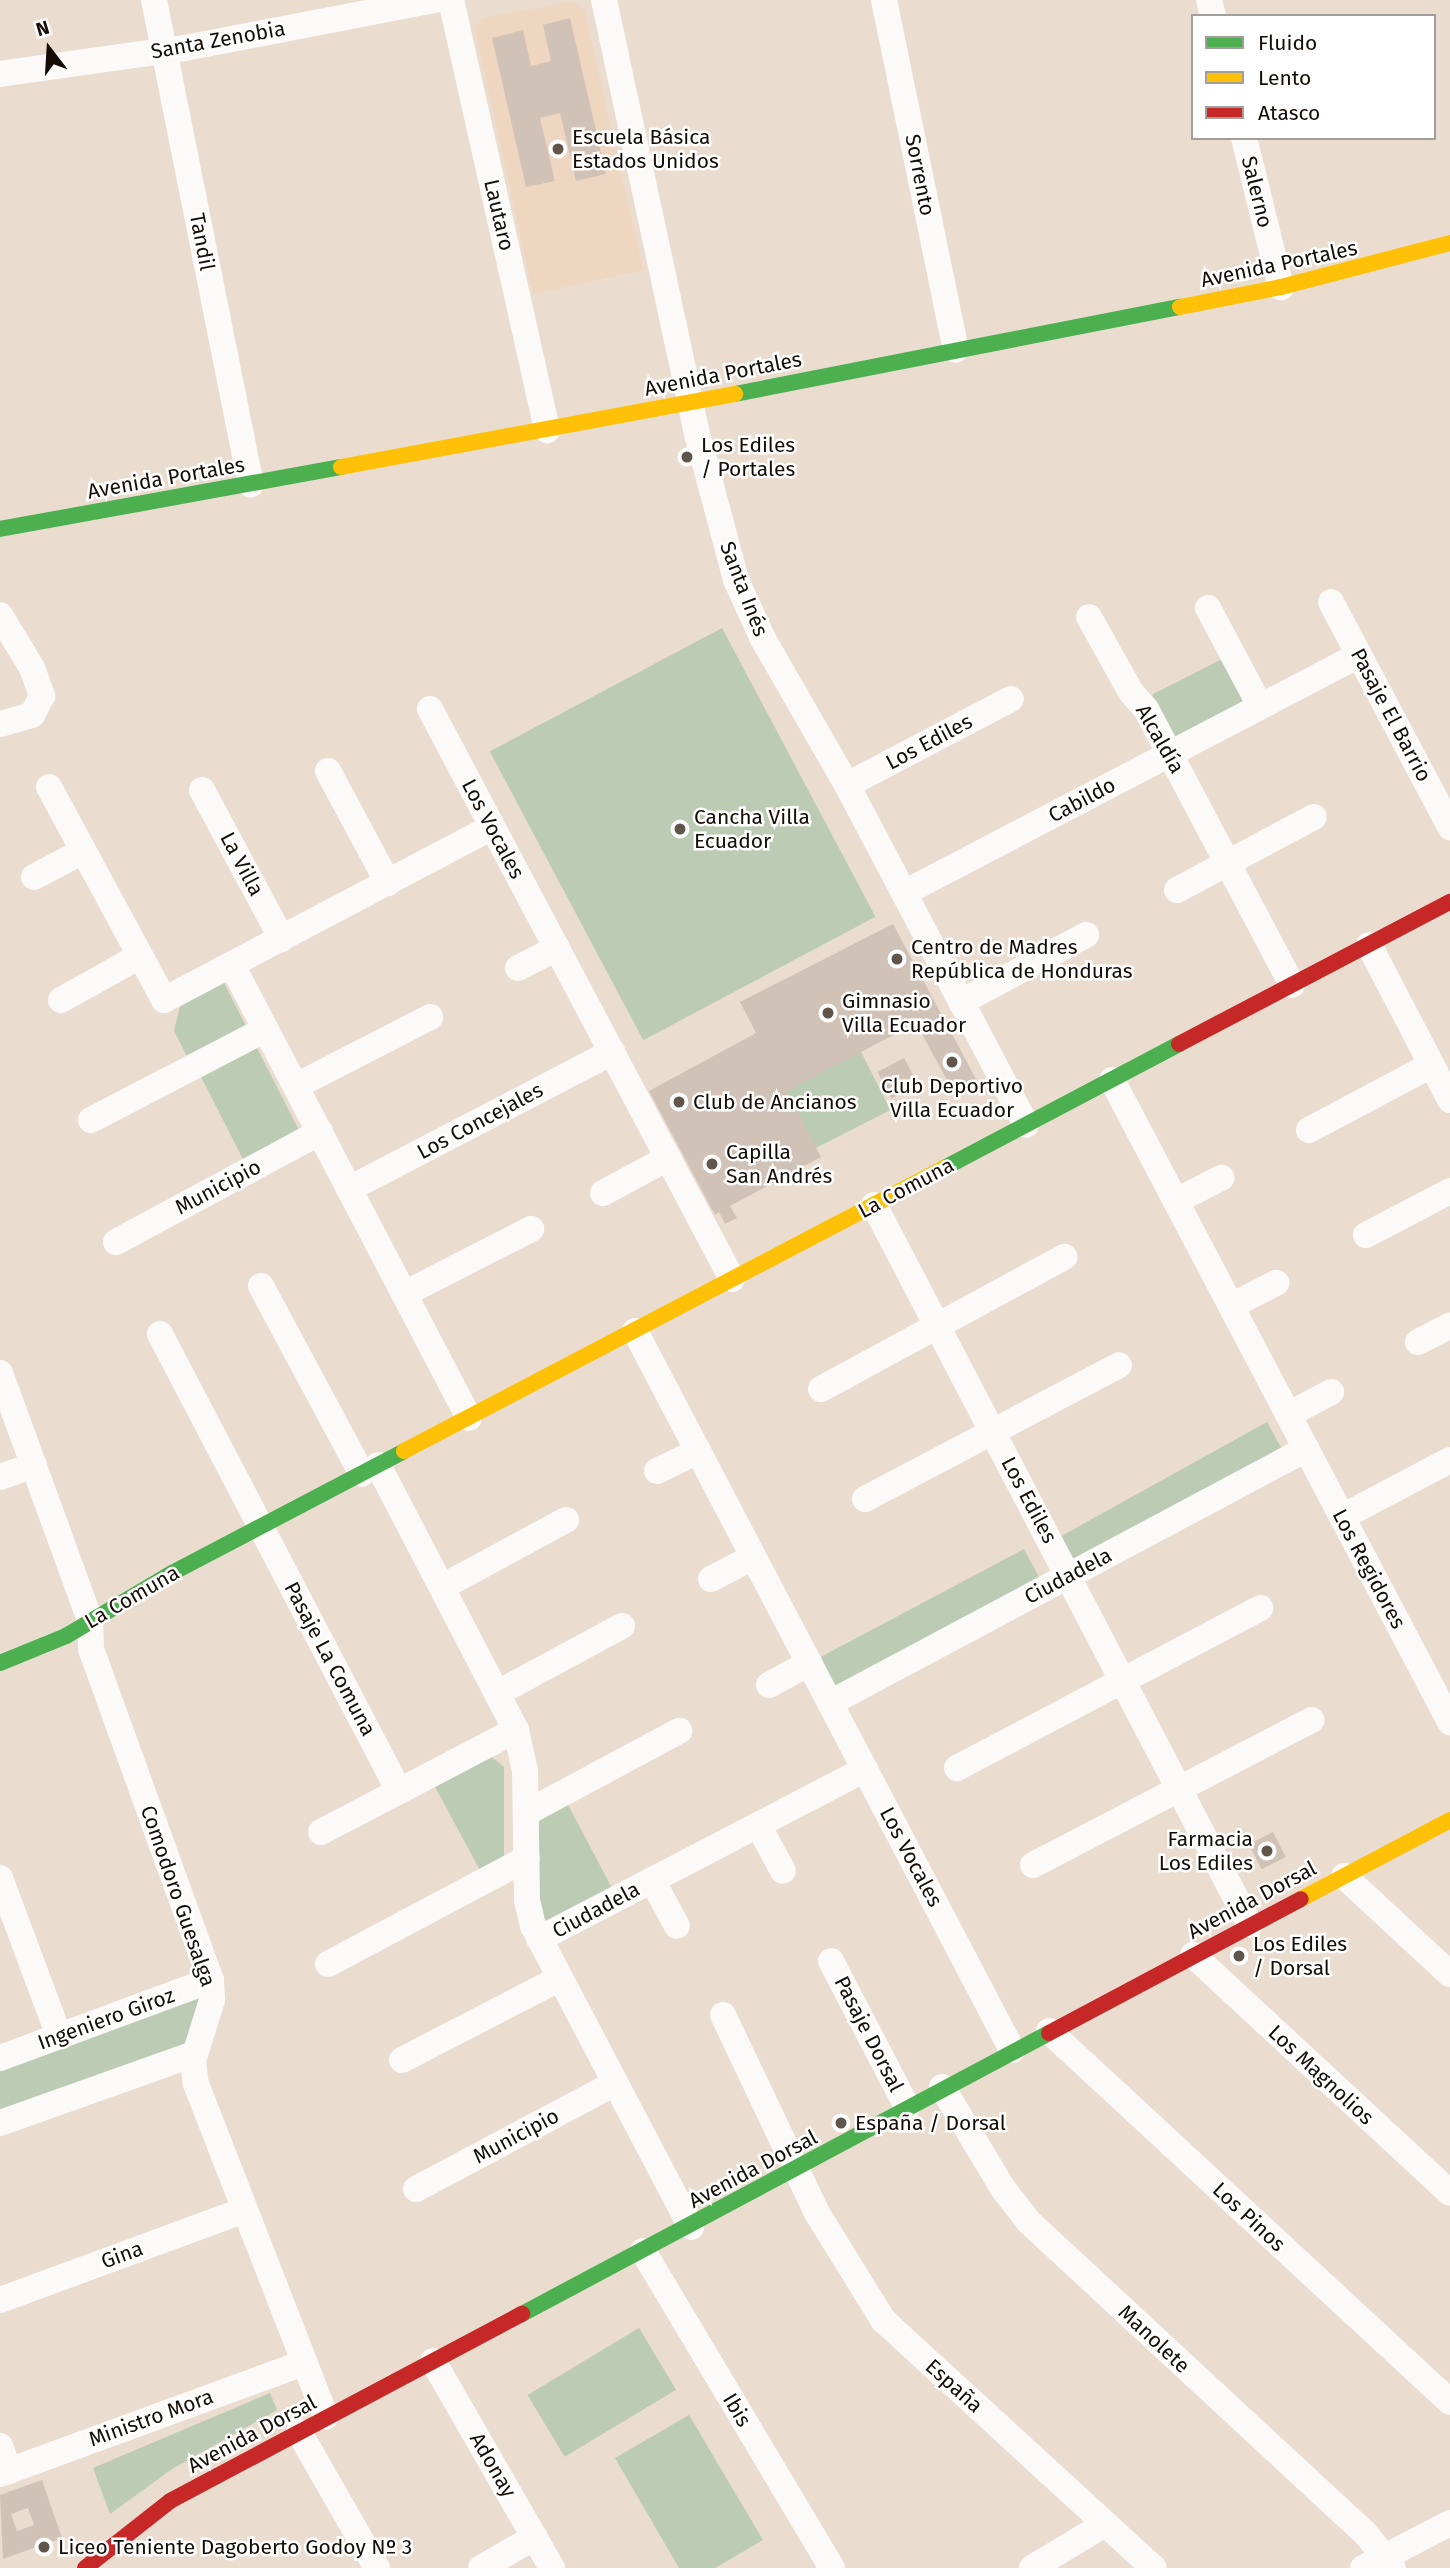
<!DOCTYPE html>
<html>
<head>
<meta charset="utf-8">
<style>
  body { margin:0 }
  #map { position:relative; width:1450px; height:2568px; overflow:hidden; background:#eadcce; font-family:"Fira Sans",sans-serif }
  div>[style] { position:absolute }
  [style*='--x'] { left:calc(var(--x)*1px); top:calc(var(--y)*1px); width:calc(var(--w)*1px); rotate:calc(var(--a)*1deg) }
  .built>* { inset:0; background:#efd6c0 }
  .green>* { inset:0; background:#bccbb3; transform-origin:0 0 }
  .building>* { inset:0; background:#d1c2b7; transform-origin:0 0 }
  .street>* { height:26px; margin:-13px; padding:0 13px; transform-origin:13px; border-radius:13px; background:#fcfaf8 }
  .fast>* { height:16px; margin:-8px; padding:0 8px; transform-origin:8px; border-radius:8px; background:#4caf50 }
  .slow>* { height:16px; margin:-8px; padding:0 8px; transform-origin:8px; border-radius:8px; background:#ffc107 }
  .jam>* { height:16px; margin:-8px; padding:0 8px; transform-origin:8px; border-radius:8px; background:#c62828 }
  .dots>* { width:19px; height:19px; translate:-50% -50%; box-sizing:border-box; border:4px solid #fff; border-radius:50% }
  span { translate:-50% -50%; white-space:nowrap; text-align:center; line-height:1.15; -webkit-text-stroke:5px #fff; paint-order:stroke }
  .street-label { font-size:21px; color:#150c05 }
  .poi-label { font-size:21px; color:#150c05 }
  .left { translate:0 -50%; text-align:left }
  .right { translate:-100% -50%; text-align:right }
  .legend { position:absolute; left:1191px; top:14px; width:245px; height:126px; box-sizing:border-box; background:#fff; border:2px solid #a19e9b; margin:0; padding:9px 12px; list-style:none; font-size:21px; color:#150c05 }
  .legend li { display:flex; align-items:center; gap:14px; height:35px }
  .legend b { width:35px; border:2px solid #a19e9b }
  .north { position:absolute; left:14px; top:14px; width:70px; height:70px; -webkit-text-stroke:5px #fff; paint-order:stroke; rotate:343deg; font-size:19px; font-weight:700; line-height:28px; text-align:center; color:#150c05 }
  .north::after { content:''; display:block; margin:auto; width:24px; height:32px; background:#150c05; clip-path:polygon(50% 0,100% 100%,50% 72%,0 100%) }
</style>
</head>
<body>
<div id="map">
  <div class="built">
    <i style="clip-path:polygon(571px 2px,584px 9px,643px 270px,533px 294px,475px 28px,482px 18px)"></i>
  </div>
  <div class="green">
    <i style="left:722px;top:628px;width:327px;height:263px;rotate:62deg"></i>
    <i style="left:1228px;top:656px;width:53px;height:85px;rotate:63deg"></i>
    <i style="clip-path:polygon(222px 979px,247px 1028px,188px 1058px,174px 1031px,181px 1002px)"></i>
    <i style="left:255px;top:1044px;width:105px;height:63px;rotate:63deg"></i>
    <i style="left:861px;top:1052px;width:65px;height:84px;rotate:63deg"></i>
    <i style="left:1267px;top:1422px;width:38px;height:237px;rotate:61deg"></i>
    <i style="left:1024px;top:1549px;width:36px;height:234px;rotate:62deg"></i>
    <i style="clip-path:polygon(488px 1754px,504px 1767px,504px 1863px,482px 1874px,433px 1783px)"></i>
    <i style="clip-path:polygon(566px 1801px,614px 1892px,552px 1925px,542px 1916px,538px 1895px,539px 1816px)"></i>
    <i style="clip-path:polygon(198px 1991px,201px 2005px,187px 2052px,0 2117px,0 2063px)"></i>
    <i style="left:639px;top:2328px;width:72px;height:130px;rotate:59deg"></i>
    <i style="clip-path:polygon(270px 2393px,277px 2410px,172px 2469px,110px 2514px,93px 2468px)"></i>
    <i style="clip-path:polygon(689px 2415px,763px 2540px,715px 2568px,679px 2568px,615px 2458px)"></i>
  </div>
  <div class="building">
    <i style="clip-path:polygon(570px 18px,606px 174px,576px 181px,560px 113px,540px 118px,555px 181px,526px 187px,492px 38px,523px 30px,531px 66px,551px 61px,543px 25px)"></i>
    <i style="clip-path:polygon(893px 924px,976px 1079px,953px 1091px,916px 1023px,787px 1091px,821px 1157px,730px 1206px,737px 1218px,725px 1224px,719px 1212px,715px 1215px,649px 1091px,756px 1033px,740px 1002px)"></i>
    <i style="left:904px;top:1058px;width:30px;height:30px;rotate:62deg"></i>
    <i style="left:1273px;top:1832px;width:28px;height:27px;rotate:63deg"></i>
    <i style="clip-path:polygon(evenodd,42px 2480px,62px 2538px,3px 2559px,0 2495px,42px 2480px,28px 2508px,34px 2525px,17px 2531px,11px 2514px,28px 2508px)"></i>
  </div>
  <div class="street">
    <i style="--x:154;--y:0;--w:494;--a:78.7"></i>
    <i style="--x:451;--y:0;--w:441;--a:77.4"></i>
    <i style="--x:604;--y:0;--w:447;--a:77.9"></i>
    <i style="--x:698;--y:437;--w:148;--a:75.1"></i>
    <i style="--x:736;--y:580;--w:65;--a:65.4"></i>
    <i style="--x:763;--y:639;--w:168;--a:60.1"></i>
    <i style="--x:847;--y:785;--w:384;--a:62.2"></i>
    <i style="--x:884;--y:0;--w:357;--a:78.4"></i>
    <i style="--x:1209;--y:0;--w:16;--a:76"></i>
    <i style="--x:0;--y:74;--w:187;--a:-8"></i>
    <i style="--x:185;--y:48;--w:255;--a:-10.9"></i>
    <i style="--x:1244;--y:138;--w:154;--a:76.1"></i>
    <i style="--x:1331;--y:602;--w:255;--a:62.1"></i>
    <i style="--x:1208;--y:608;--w:111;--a:62"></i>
    <i style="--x:0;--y:615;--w:62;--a:58.9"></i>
    <i style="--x:32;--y:668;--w:30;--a:70"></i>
    <i style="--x:42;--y:696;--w:21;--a:118"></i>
    <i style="--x:32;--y:715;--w:33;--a:164"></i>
    <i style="--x:1089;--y:617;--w:86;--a:60.8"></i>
    <i style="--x:1131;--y:692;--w:23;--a:49"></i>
    <i style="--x:1146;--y:709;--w:312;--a:62.1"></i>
    <i style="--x:430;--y:709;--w:645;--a:62.08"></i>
    <i style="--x:328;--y:771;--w:127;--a:61.8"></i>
    <i style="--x:847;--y:785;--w:185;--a:-27.7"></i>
    <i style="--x:49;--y:787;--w:242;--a:61.6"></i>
    <i style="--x:164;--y:1000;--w:371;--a:-27.8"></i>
    <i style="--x:202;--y:790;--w:169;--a:61.8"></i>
    <i style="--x:34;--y:877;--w:55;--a:-28"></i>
    <i style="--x:1177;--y:890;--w:155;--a:-28.1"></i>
    <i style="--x:904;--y:893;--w:513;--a:-27.61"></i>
    <i style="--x:1369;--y:945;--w:175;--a:62.4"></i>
    <i style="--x:232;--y:965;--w:511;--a:62.38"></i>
    <i style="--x:518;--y:968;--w:44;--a:-27.1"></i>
    <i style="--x:61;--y:1000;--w:90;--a:-29.1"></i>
    <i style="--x:961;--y:1002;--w:142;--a:-28.2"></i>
    <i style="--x:1112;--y:1080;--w:726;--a:62.23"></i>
    <i style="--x:296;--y:1086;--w:151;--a:-27.2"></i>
    <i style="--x:91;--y:1120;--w:197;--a:-27.5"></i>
    <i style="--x:1309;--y:1130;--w:138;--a:-28"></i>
    <i style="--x:349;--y:1189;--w:297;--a:-27.5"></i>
    <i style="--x:603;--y:1193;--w:74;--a:-28.3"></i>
    <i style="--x:1176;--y:1201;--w:51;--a:-27.1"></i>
    <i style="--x:874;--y:1205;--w:812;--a:62.43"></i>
    <i style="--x:1366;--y:1235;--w:95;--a:-27.6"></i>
    <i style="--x:116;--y:1242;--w:232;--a:-28.3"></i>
    <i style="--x:261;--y:1286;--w:213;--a:61.8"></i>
    <i style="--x:404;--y:1294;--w:143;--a:-27.1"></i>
    <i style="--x:1231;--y:1306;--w:51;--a:-27.1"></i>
    <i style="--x:635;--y:1331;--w:812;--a:62.33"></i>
    <i style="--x:160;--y:1334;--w:516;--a:62.39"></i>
    <i style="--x:1418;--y:1342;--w:36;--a:-27"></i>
    <i style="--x:0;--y:1373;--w:263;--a:70"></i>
    <i style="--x:90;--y:1620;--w:29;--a:88"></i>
    <i style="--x:91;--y:1649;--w:352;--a:70.1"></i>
    <i style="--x:211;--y:1980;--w:20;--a:87"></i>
    <i style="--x:212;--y:2000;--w:64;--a:107.3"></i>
    <i style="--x:193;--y:2061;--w:23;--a:83"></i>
    <i style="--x:196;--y:2084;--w:357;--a:68.7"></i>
    <i style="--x:821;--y:1389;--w:277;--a:-28.5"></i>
    <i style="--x:1288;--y:1415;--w:49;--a:-28.1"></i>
    <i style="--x:378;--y:1465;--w:299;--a:62.5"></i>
    <i style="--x:516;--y:1730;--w:42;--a:77.6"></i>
    <i style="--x:525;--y:1771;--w:129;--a:89.1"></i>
    <i style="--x:527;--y:1900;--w:27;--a:77"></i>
    <i style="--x:533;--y:1926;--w:340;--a:62.3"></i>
    <i style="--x:657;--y:1471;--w:46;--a:-26"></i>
    <i style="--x:0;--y:1477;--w:36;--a:-19"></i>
    <i style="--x:865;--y:1499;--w:287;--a:-27.8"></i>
    <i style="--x:1342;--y:1517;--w:122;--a:-27.8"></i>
    <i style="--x:711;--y:1579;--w:47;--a:-27.6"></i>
    <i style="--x:442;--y:1587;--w:141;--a:-28.4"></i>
    <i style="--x:769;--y:1685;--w:46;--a:-28.8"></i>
    <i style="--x:498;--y:1693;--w:141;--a:-28.4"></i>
    <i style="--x:830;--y:1703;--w:540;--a:-28.08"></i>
    <i style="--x:957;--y:1768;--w:343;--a:-27.8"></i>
    <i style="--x:526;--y:1813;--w:174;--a:-28.2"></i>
    <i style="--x:758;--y:1825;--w:52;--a:61.5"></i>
    <i style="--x:321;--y:1832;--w:220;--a:-27.6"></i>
    <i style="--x:1033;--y:1865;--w:314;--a:-27.5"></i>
    <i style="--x:1344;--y:1876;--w:144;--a:42.8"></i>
    <i style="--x:0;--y:1878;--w:169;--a:69.5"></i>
    <i style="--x:652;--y:1880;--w:52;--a:61.5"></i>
    <i style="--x:539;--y:1939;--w:368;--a:-27.5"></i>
    <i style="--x:1193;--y:1955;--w:350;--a:42.8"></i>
    <i style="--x:831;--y:1961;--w:165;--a:62.5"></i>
    <i style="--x:328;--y:1964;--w:225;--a:-28"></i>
    <i style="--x:723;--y:2015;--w:219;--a:64.6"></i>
    <i style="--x:817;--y:2213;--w:126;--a:58.3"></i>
    <i style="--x:883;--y:2320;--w:367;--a:42.5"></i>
    <i style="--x:1049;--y:2031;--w:546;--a:42.77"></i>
    <i style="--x:0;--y:2058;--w:225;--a:-20.3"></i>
    <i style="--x:402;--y:2060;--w:178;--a:-27.4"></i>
    <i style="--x:942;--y:2087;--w:120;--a:59"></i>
    <i style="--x:1004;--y:2190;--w:41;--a:52"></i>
    <i style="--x:1029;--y:2222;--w:459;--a:42.8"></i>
    <i style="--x:1366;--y:2534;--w:43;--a:51.5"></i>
    <i style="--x:0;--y:2123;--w:206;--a:-19.6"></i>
    <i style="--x:416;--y:2189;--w:225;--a:-28"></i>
    <i style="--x:643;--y:2251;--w:369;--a:59.2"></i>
    <i style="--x:0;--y:2300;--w:260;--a:-20.2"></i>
    <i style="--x:433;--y:2361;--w:239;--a:60.1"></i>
    <i style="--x:299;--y:2432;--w:157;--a:60.2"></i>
    <i style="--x:0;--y:2446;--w:27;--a:70"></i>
    <i style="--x:0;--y:2474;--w:323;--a:-20.1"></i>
    <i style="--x:481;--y:2568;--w:62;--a:-29.9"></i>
    <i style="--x:1032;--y:2568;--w:85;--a:-31.1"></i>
    <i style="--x:1363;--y:2568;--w:98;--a:-27.3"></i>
  </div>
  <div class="fast">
    <i style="--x:735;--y:394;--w:453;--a:-11.1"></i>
    <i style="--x:0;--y:529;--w:347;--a:-10.3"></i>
    <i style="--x:944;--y:1168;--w:266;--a:-27.8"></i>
    <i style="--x:0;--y:1663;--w:71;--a:-22.2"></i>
    <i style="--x:66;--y:1636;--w:123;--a:-30.7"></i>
    <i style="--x:172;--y:1573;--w:262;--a:-27.7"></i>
    <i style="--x:522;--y:2314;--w:597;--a:-28.07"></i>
  </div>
  <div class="slow">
    <i style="--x:1180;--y:307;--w:103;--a:-11.2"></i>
    <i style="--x:1281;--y:287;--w:175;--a:-14.6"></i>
    <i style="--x:341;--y:467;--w:401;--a:-10.5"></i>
    <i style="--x:404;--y:1451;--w:610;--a:-27.66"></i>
    <i style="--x:1301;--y:1899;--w:169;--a:-27.9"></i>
  </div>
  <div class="jam">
    <i style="--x:1179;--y:1044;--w:306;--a:-27.7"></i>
    <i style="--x:1049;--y:2033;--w:285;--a:-28"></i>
    <i style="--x:85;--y:2568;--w:108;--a:-38.2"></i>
    <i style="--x:170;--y:2501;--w:399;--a:-28"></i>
  </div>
  <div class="dots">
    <i style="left:558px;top:149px;background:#60554b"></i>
    <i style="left:687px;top:457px;background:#60554b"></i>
    <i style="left:680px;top:829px;background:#60554b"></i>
    <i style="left:897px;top:959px;background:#60554b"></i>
    <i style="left:828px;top:1013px;background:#60554b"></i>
    <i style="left:952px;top:1062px;background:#60554b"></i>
    <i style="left:679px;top:1102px;background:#60554b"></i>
    <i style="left:712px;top:1164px;background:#60554b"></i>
    <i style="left:1267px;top:1851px;background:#60554b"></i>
    <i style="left:1239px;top:1956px;background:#60554b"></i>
    <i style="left:841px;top:2123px;background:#60554b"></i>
    <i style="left:44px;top:2547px;background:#60554b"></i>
  </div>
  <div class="street-label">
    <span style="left:218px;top:40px;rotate:-10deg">Santa Zenobia</span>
    <span style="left:920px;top:175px;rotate:79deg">Sorrento</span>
    <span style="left:1257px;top:192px;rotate:76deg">Salerno</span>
    <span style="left:499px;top:215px;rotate:77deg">Lautaro</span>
    <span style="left:202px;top:242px;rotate:79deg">Tandil</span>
    <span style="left:1279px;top:264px;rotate:-12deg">Avenida Portales</span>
    <span style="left:723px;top:374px;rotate:-11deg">Avenida Portales</span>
    <span style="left:166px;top:478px;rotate:-10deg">Avenida Portales</span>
    <span style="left:744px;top:589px;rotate:69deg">Santa Inés</span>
    <span style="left:1391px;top:715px;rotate:62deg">Pasaje El Barrio</span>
    <span style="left:1160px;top:739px;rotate:60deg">Alcaldía</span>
    <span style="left:929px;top:742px;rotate:-28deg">Los Ediles</span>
    <span style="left:1082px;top:800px;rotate:-28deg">Cabildo</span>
    <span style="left:493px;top:829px;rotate:62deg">Los Vocales</span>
    <span style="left:242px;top:864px;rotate:62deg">La Villa</span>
    <span style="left:480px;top:1121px;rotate:-28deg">Los Concejales</span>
    <span style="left:218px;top:1187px;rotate:-28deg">Municipio</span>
    <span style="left:906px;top:1188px;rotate:-28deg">La Comuna</span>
    <span style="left:1029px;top:1500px;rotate:62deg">Los Ediles</span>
    <span style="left:1369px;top:1569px;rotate:62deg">Los Regidores</span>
    <span style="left:1068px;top:1576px;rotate:-28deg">Ciudadela</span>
    <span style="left:132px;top:1597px;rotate:-30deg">La Comuna</span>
    <span style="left:330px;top:1659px;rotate:62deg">Pasaje La Comuna</span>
    <span style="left:911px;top:1857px;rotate:62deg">Los Vocales</span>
    <span style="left:178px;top:1896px;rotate:71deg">Comodoro Guesalga</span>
    <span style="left:1252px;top:1900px;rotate:-28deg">Avenida Dorsal</span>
    <span style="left:596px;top:1910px;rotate:-28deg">Ciudadela</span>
    <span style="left:106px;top:2019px;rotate:-20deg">Ingeniero Giroz</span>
    <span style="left:869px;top:2034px;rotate:63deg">Pasaje Dorsal</span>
    <span style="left:1321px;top:2075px;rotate:43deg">Los Magnolios</span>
    <span style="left:516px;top:2136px;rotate:-28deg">Municipio</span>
    <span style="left:753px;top:2169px;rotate:-28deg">Avenida Dorsal</span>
    <span style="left:1249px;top:2217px;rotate:43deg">Los Pinos</span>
    <span style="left:122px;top:2255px;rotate:-20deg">Gina</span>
    <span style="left:1154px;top:2339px;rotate:43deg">Manolete</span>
    <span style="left:954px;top:2386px;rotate:42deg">España</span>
    <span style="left:737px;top:2410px;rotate:59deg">Ibis</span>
    <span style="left:151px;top:2418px;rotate:-20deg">Ministro Mora</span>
    <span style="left:252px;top:2434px;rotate:-28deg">Avenida Dorsal</span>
    <span style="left:493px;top:2465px;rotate:60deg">Adonay</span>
  </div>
  <div class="poi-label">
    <span class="left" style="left:572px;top:149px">Escuela Básica<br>Estados Unidos</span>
    <span class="left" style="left:701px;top:457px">Los Ediles<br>/ Portales</span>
    <span class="left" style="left:694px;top:829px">Cancha Villa<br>Ecuador</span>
    <span class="left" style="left:911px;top:959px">Centro de Madres<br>República de Honduras</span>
    <span class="left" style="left:842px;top:1013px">Gimnasio<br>Villa Ecuador</span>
    <span style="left:952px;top:1098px">Club Deportivo<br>Villa Ecuador</span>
    <span class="left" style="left:693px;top:1102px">Club de Ancianos</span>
    <span class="left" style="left:726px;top:1164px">Capilla<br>San Andrés</span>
    <span class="right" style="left:1253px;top:1851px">Farmacia<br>Los Ediles</span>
    <span class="left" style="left:1253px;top:1956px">Los Ediles<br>/ Dorsal</span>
    <span class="left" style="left:855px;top:2123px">España / Dorsal</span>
    <span class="left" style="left:58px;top:2547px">Liceo Teniente Dagoberto Godoy Nº 3</span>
  </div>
  <ul class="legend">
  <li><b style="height:9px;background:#4caf50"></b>Fluido</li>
  <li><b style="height:9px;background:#ffc107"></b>Lento</li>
  <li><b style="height:9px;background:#c62828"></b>Atasco</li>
  </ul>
  <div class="north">N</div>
</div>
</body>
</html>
